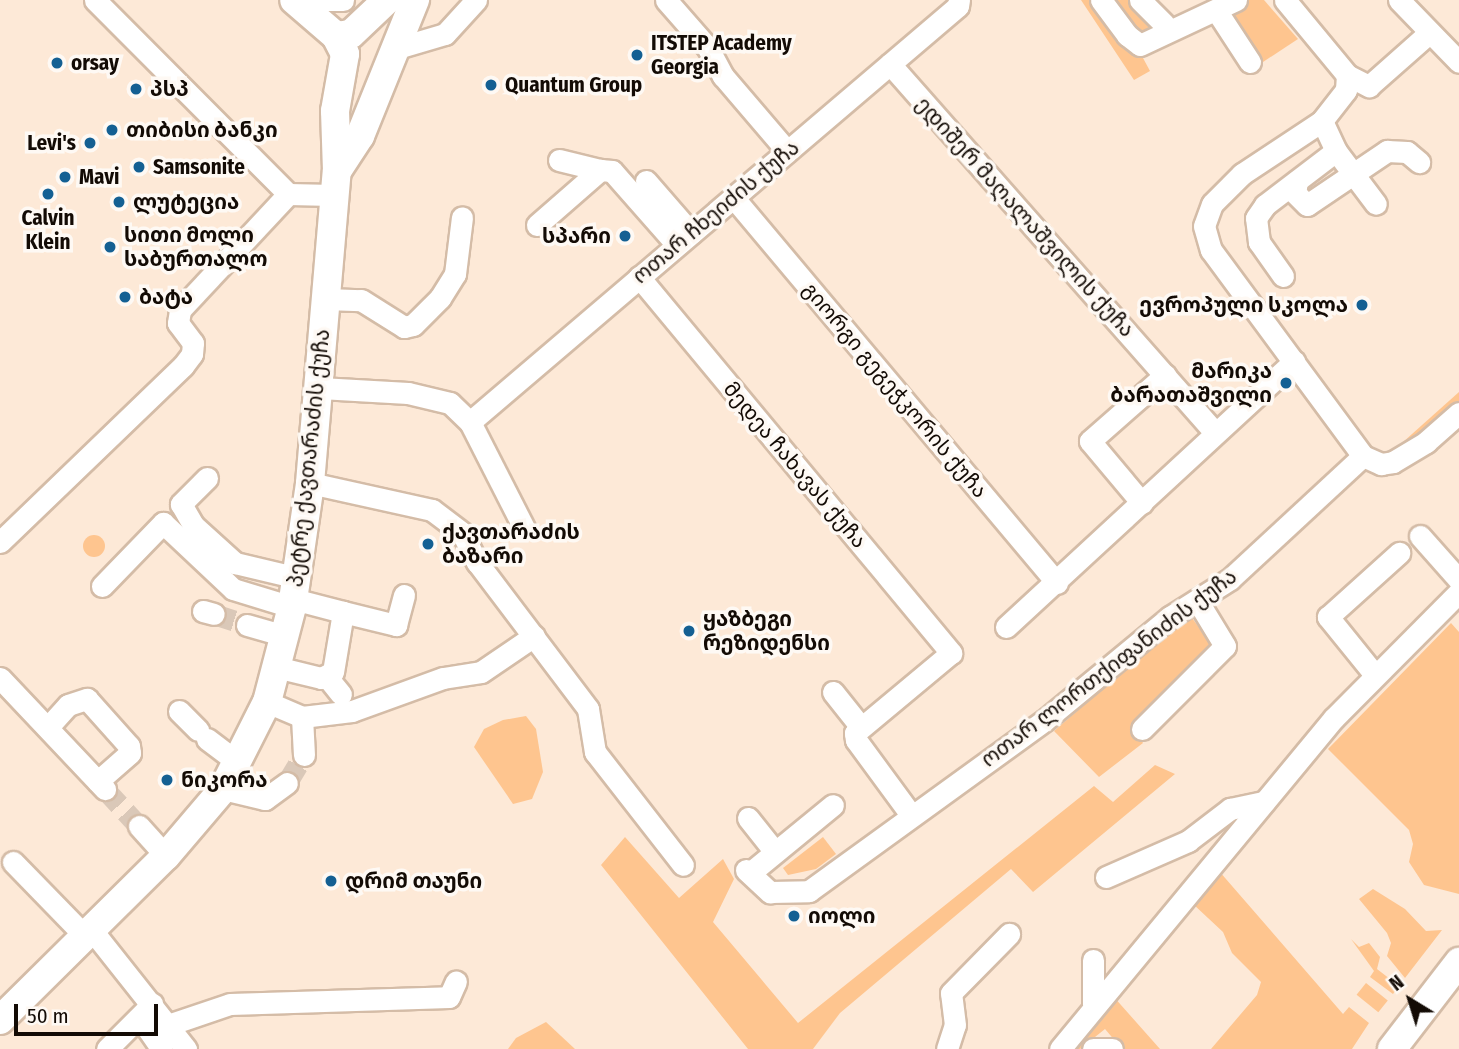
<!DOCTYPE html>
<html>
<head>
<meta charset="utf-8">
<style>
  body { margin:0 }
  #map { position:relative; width:1459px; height:1049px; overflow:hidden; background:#fde9d7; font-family:"Fira Sans Condensed","Noto Sans Georgian",sans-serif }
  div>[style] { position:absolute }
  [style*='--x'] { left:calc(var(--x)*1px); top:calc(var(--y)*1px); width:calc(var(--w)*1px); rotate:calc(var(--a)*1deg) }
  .green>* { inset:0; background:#fec58f; transform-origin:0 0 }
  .round { border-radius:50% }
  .minor-tunnel>* { height:21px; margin-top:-10.5px; transform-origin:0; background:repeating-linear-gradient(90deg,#dac8b8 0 21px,transparent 0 31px) }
  .roads { filter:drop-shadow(2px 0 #d4bca7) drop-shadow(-2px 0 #d4bca7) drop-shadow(0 2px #d4bca7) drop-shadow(0 -2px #d4bca7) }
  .minor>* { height:21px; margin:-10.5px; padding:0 10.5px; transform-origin:10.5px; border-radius:10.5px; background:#fff }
  .major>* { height:28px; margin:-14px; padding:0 14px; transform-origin:14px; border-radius:14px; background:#fff }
  .dots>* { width:19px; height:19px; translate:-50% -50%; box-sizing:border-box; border:4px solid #fef9f4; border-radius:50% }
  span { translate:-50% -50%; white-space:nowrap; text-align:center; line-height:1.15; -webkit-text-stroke:7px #fef9f4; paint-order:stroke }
  .poi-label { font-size:21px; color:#130b05; font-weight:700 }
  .left { translate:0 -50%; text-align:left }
  .right { translate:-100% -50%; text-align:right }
  .street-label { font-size:21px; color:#130b05 }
  .north { position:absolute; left:1375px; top:965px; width:70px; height:70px; -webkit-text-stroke:5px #fef9f4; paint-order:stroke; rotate:322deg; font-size:19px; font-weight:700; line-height:28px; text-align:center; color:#130b05 }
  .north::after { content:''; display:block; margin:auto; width:24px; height:32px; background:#130b05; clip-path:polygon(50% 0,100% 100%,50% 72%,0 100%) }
  .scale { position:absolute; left:14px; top:1004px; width:144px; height:32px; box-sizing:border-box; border:4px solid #130b05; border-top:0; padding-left:9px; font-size:21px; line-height:24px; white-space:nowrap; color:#130b05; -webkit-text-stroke:5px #fef9f4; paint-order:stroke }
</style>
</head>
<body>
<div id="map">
  <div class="green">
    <i style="clip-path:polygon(1081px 0,1129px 0,1156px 28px,1136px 45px,1150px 71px,1134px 80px)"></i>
    <i style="clip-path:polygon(1216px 0,1264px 0,1298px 39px,1260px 64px)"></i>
    <i style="clip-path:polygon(1459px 392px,1459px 406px,1393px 451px)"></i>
    <i class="round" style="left:83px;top:535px;width:22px;height:22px"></i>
    <i style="clip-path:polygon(1189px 614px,1210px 642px,1211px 656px,1132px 725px,1143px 743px,1099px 777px,1054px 731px)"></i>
    <i style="clip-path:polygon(1451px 623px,1459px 632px,1459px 894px,1424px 885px,1409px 862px,1413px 844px,1409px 830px,1328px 749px)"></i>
    <i style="clip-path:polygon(526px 716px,536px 729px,543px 772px,532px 799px,513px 804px,474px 747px,484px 729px,503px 720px)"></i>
    <i style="clip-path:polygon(1155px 765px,1175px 774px,1033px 892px,1011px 869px,840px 1013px,813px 1049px,748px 1049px,601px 865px,625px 837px,679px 898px,723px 859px,734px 879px,713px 922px,798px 1023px,1094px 786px,1113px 802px)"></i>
    <i style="clip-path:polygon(823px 837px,836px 854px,816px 869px,788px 875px,783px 868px)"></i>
    <i style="clip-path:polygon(1219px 871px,1343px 1014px,1349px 1007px,1369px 1023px,1352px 1049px,1211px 1049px,1257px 995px,1261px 982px,1232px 953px,1223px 932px,1193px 904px)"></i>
    <i style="clip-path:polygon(1373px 889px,1405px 909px,1426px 931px,1442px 930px,1405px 978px,1387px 956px,1391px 943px,1387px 933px,1359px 899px)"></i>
    <i style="clip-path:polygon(1351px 939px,1359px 947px,1369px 943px,1380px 957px,1377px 969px,1399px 986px,1393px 994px,1370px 977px,1374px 971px)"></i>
    <i style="left:1366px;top:983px;width:28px;height:15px;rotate:39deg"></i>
    <i style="clip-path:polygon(1113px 996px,1160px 1049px,1122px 1049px,1105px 1029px,1080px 1049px,1071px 1049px)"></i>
    <i style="clip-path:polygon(546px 1022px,575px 1049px,508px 1049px,516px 1038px)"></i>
  </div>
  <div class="minor-tunnel">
    <i style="--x:214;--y:614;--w:35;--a:18"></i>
    <i style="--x:287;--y:783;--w:33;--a:-59"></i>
    <i style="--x:105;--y:789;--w:50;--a:47.4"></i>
  </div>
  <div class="roads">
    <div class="minor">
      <i style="--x:95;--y:0;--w:274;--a:45.1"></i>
      <i style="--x:288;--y:194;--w:45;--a:1.3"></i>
      <i style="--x:320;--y:0;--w:23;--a:0"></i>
      <i style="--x:666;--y:0;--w:64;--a:48.8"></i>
      <i style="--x:708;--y:48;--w:32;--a:62"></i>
      <i style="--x:723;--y:76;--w:99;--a:49.5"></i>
      <i style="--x:1101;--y:0;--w:44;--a:53.4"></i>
      <i style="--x:1127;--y:35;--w:16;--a:38"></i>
      <i style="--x:1140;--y:45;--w:106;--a:-25.1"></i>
      <i style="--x:1140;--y:0;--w:34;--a:45"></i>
      <i style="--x:1285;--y:0;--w:97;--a:50.4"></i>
      <i style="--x:1347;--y:75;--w:15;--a:94"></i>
      <i style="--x:1346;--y:90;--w:39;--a:128"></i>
      <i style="--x:1322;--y:121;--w:96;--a:146.5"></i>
      <i style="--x:1242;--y:174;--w:42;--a:135"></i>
      <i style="--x:1212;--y:204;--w:23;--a:110"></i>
      <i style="--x:1204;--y:226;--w:25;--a:74"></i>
      <i style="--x:1211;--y:250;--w:256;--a:53.6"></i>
      <i style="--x:1363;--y:456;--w:20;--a:24"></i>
      <i style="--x:1381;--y:464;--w:12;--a:-9"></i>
      <i style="--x:1393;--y:462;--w:39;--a:-31"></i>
      <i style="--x:1426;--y:442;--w:44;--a:-41.3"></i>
      <i style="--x:1399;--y:0;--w:86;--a:45.9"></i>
      <i style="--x:1216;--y:10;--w:62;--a:56.8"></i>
      <i style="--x:394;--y:49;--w:53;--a:-16.4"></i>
      <i style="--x:445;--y:34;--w:46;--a:-47.6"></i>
      <i style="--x:890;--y:64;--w:492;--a:48.6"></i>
      <i style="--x:1347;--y:75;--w:25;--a:27"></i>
      <i style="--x:1369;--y:86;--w:81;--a:-41.5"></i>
      <i style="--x:1322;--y:121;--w:33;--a:65"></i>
      <i style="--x:1336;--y:151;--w:66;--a:53"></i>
      <i style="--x:559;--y:160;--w:42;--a:13.7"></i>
      <i style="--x:646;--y:181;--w:69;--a:49.1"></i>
      <i style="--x:1297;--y:181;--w:12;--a:99"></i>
      <i style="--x:1295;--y:193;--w:17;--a:45"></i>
      <i style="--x:1307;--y:205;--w:97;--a:-34"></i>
      <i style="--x:1387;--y:151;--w:20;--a:3"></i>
      <i style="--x:1407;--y:152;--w:16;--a:40"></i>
      <i style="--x:733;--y:197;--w:504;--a:49.99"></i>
      <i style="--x:537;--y:225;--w:84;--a:-41.1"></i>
      <i style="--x:600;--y:170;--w:12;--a:5"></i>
      <i style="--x:612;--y:171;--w:98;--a:48.7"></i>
      <i style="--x:1283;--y:276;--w:42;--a:-125.2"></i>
      <i style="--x:1259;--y:242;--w:24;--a:-97"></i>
      <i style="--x:1256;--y:218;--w:16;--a:-55"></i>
      <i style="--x:1265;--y:205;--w:89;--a:-37.3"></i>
      <i style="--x:639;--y:277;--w:489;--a:50.3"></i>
      <i style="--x:951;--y:653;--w:125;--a:140.2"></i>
      <i style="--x:855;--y:733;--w:7;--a:82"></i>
      <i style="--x:856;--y:740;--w:93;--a:53.7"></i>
      <i style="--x:325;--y:299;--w:36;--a:2"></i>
      <i style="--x:361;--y:300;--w:51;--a:32.1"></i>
      <i style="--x:404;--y:327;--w:9;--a:-13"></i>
      <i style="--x:413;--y:325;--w:38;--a:-45"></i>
      <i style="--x:440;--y:298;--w:28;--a:-58"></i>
      <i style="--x:455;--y:274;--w:57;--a:-83"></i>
      <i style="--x:320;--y:388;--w:88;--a:3.3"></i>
      <i style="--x:408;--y:393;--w:43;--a:13.4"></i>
      <i style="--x:450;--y:403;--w:28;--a:44"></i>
      <i style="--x:470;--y:422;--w:119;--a:63"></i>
      <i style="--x:470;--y:422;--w:641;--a:-40.45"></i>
      <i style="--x:958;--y:6;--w:6;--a:-81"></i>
      <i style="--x:207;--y:478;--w:37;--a:135"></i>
      <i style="--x:181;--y:504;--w:24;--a:60"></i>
      <i style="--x:193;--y:525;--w:57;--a:42.1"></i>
      <i style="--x:235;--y:563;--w:65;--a:13.4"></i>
      <i style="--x:310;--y:483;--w:125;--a:12.5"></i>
      <i style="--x:432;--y:510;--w:38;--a:37"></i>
      <i style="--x:462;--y:533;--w:33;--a:63"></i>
      <i style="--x:477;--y:562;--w:184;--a:52.9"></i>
      <i style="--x:588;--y:709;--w:44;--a:80.8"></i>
      <i style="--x:595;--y:752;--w:143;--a:52.1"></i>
      <i style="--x:1142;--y:503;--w:81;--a:-130"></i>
      <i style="--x:1090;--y:441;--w:100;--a:-41.3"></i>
      <i style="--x:1420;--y:536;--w:59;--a:48.4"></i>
      <i style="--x:0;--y:542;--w:254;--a:-43.9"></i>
      <i style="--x:183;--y:366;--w:15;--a:-53"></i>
      <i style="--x:192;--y:354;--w:11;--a:-85"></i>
      <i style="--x:193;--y:343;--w:25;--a:-127"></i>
      <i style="--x:178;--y:323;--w:13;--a:-81"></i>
      <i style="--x:180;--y:310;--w:158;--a:-47"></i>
      <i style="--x:102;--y:586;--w:88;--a:-45.9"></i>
      <i style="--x:163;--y:523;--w:96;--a:43.3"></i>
      <i style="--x:233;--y:589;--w:62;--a:17"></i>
      <i style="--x:203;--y:611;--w:11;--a:15"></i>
      <i style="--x:343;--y:612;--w:55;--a:13.8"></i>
      <i style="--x:396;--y:625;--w:31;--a:-75"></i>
      <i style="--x:247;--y:625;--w:40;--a:16"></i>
      <i style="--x:1006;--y:627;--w:392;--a:-42.7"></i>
      <i style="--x:276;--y:667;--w:46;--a:13.7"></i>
      <i style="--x:321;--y:678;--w:13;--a:-27"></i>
      <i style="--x:333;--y:672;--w:61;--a:-80.5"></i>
      <i style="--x:343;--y:612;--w:52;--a:-165.4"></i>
      <i style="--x:1375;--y:675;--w:75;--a:-129"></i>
      <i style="--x:1328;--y:617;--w:96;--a:-42"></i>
      <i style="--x:327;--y:677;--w:22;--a:51"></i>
      <i style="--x:0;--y:678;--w:153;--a:46.6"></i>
      <i style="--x:833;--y:692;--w:43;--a:51.5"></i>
      <i style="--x:267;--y:702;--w:38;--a:23"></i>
      <i style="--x:302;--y:717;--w:50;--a:-6.8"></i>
      <i style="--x:352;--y:711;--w:97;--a:-19.9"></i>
      <i style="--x:443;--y:678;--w:38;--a:-9"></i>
      <i style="--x:481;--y:672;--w:64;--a:-34.2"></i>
      <i style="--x:179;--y:711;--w:27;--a:45"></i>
      <i style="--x:302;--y:717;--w:38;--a:87"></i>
      <i style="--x:49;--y:726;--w:28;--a:-48"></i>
      <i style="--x:68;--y:705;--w:20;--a:-18"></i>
      <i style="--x:87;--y:699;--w:63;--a:48.2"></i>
      <i style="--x:129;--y:746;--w:7;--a:82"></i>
      <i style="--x:130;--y:753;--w:43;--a:138.8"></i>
      <i style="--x:1142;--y:729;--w:117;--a:-45"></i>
      <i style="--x:1225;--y:646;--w:54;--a:-121.3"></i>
      <i style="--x:207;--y:739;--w:40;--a:37"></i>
      <i style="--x:223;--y:789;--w:43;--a:13.4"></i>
      <i style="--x:265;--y:799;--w:27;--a:-36"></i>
      <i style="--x:748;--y:818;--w:43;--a:51.5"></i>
      <i style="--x:139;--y:826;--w:40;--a:48"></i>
      <i style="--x:13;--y:862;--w:103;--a:45.8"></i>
      <i style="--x:746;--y:870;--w:33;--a:43"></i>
      <i style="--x:770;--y:892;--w:39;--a:-1"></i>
      <i style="--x:809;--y:891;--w:291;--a:-35.9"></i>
      <i style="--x:1045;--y:720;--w:162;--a:-39.5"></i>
      <i style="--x:1170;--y:617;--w:71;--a:-32.3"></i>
      <i style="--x:1230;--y:579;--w:181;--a:-42.8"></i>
      <i style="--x:750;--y:873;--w:107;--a:-39.3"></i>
      <i style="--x:1106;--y:877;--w:90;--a:-23.7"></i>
      <i style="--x:1188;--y:841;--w:53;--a:-37.3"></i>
      <i style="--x:1230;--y:809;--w:35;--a:-12"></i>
      <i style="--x:91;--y:929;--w:153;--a:51.6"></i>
      <i style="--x:1093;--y:1004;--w:44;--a:-90"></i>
      <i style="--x:140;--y:1018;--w:38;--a:55"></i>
      <i style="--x:168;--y:1025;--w:65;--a:-18.7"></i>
      <i style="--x:230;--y:1004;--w:219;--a:-1.8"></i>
      <i style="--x:449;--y:997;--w:17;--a:-66"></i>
      <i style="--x:107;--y:1049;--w:64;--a:-45"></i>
      <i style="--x:947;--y:1049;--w:25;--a:-72"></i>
      <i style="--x:955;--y:1025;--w:32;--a:-97"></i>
      <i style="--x:951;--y:993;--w:83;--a:-45.5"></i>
      <i style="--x:1060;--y:1049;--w:430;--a:-50.4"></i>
      <i style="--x:1334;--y:718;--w:177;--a:-45.2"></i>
      <i style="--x:1093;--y:1049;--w:19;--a:0"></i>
    </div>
    <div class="major">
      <i style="--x:336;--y:36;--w:15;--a:-8"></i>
      <i style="--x:351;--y:34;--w:50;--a:-43.4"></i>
      <i style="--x:337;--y:171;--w:42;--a:-56.7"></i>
      <i style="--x:360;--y:136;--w:147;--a:-68"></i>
      <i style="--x:0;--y:1020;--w:233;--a:-44.7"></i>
      <i style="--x:166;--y:856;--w:88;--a:-49.6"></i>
      <i style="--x:223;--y:789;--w:97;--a:-63.2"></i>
      <i style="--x:267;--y:702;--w:98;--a:-75.3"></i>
      <i style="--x:292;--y:607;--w:125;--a:-81.7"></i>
      <i style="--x:310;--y:483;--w:313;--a:-85.1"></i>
      <i style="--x:337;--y:171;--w:60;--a:-91.9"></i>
      <i style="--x:335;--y:111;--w:58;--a:-80"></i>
      <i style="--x:345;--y:54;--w:20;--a:-117"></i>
      <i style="--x:336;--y:36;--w:55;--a:-139.4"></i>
      <i style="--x:1392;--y:1049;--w:110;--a:-52.4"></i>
    </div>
  </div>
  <div class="dots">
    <i style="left:637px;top:55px;background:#146093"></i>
    <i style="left:57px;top:63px;background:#146093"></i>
    <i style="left:491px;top:85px;background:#146093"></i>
    <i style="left:136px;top:89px;background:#146093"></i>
    <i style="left:112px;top:130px;background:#146093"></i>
    <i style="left:90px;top:143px;background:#146093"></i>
    <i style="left:139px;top:167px;background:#146093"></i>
    <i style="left:65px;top:177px;background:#146093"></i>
    <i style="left:48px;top:194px;background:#146093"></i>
    <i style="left:119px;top:202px;background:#146093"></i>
    <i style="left:625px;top:236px;background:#146093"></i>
    <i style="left:110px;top:247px;background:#146093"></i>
    <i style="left:125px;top:297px;background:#146093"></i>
    <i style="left:1362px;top:305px;background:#146093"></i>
    <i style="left:1286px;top:383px;background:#146093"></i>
    <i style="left:428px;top:544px;background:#146093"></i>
    <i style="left:689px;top:631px;background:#146093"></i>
    <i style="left:167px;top:780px;background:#146093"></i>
    <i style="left:331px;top:881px;background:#146093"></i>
    <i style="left:794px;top:916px;background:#146093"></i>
  </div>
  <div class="poi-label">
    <span class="left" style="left:651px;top:55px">ITSTEP Academy<br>Georgia</span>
    <span class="left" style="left:71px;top:63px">orsay</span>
    <span class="left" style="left:505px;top:85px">Quantum Group</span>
    <span class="left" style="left:150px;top:89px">პსპ</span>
    <span class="left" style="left:126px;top:130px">თიბისი ბანკი</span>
    <span class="right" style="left:76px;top:143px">Levi's</span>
    <span class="left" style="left:153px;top:167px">Samsonite</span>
    <span class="left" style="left:79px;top:177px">Mavi</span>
    <span class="left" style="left:133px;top:202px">ლუტეცია</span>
    <span style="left:48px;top:230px">Calvin<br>Klein</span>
    <span class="left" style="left:124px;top:247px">სითი მოლი<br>საბურთალო</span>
    <span class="right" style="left:611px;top:236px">სპარი</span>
    <span class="left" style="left:139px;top:297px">ბატა</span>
    <span class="right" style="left:1348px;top:305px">ევროპული სკოლა</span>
    <span class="right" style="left:1272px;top:383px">მარიკა<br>ბარათაშვილი</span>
    <span class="left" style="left:442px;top:544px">ქავთარაძის<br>ბაზარი</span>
    <span class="left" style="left:703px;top:631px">ყაზბეგი<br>რეზიდენსი</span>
    <span class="left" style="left:181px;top:780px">ნიკორა</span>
    <span class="left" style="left:345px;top:881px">დრიმ თაუნი</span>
    <span class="left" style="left:808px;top:916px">იოლი</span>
  </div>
  <div class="street-label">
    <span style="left:716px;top:212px;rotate:-40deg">ოთარ ჩხეიძის ქუჩა</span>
    <span style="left:1025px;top:217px;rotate:48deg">ედიშერ მაღალაშვილის ქუჩა</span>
    <span style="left:895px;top:390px;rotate:50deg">გიორგი გეგეჭკორის ქუჩა</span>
    <span style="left:309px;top:458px;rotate:-84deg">პეტრე ქავთარაძის ქუჩა</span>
    <span style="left:795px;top:465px;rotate:50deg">მედეა ჩახავას ქუჩა</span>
    <span style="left:1109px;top:668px;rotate:-37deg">ოთარ ლორთქიფანიძის ქუჩა</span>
  </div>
  <div class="north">N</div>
  <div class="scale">50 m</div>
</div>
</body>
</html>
